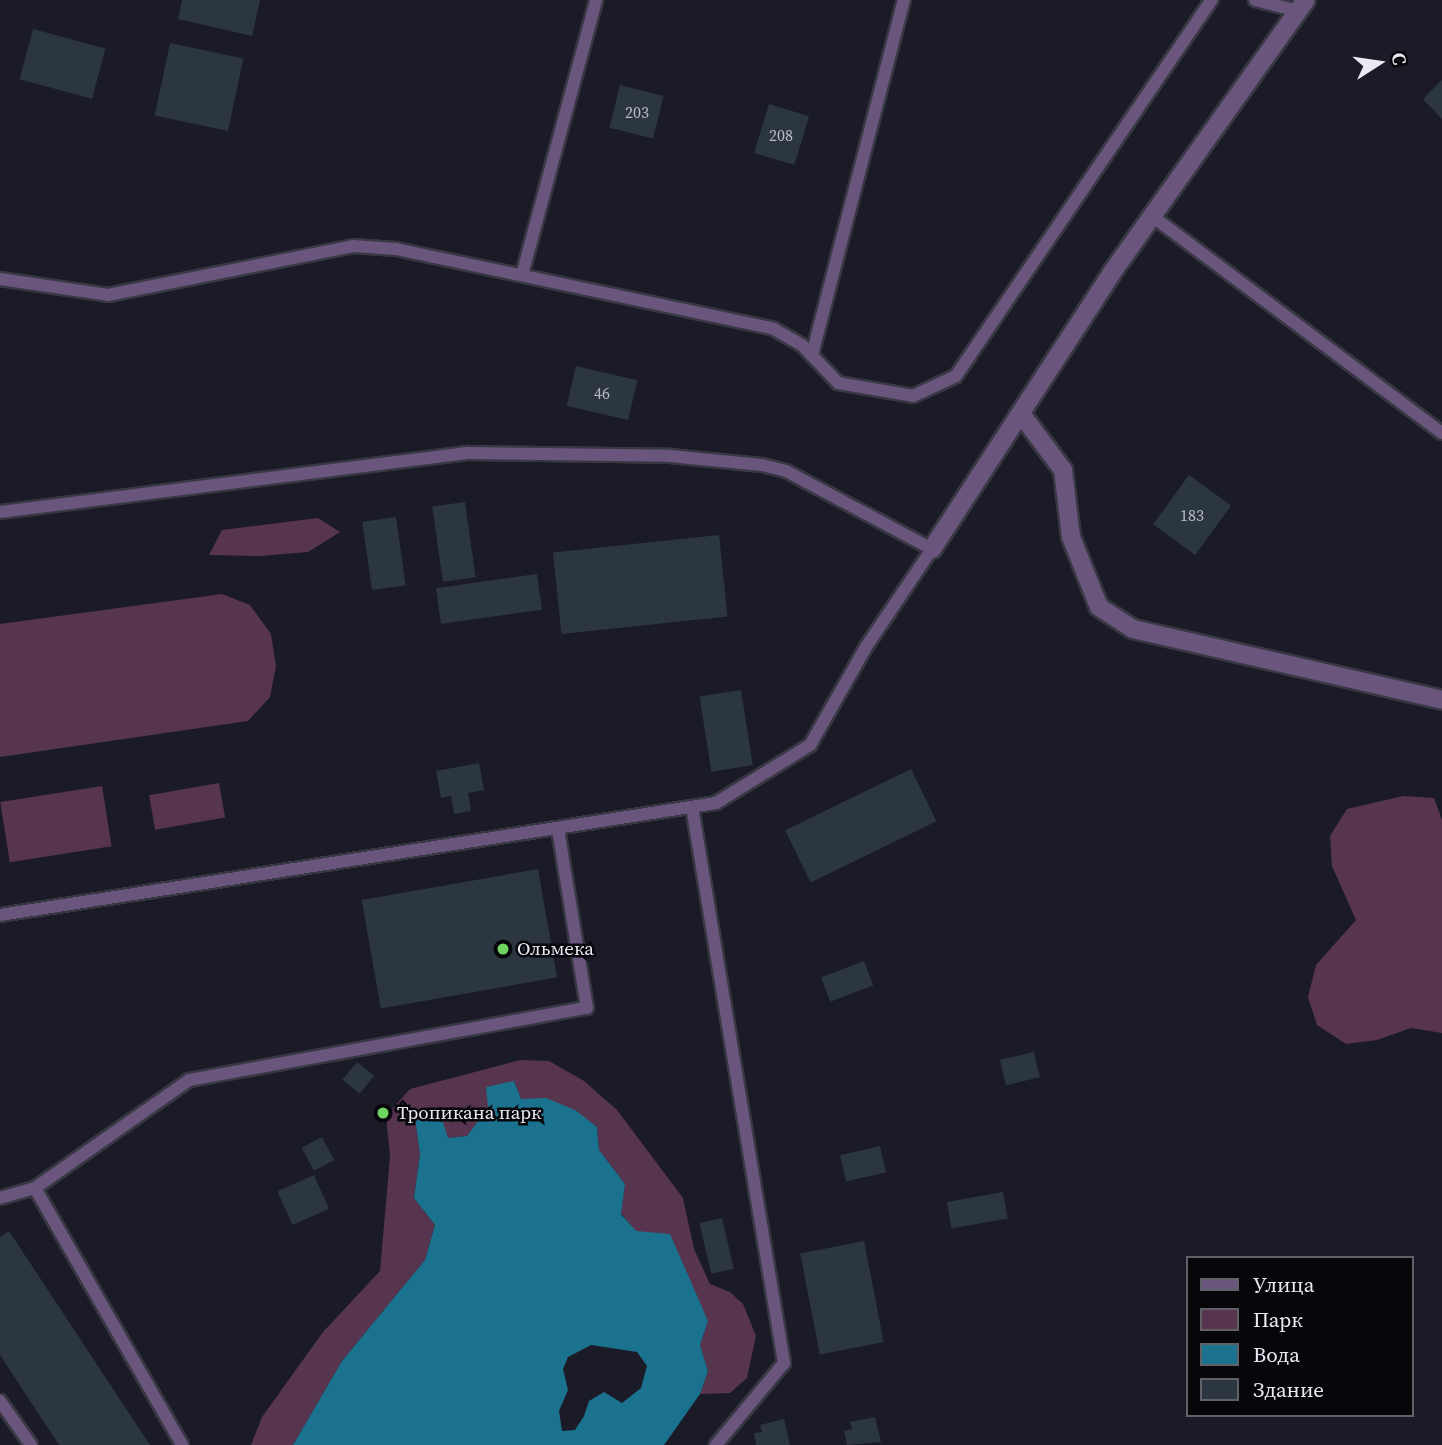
<!DOCTYPE html>
<html>
<head>
<meta charset="utf-8">
<style>
  body { margin:0 }
  #map { position:relative; width:1442px; height:1445px; overflow:hidden; background:#1a1b27; font-family:"Source Serif 4",serif }
  div>[style] { position:absolute }
  [style*='--x'] { left:calc(var(--x)*1px); top:calc(var(--y)*1px); width:calc(var(--w)*1px); rotate:calc(var(--a)*1deg) }
  .green>* { inset:0; background:#57354f; transform-origin:0 0 }
  .water>* { inset:0; background:#1a728e }
  .building>* { inset:0; background:#2c3641; transform-origin:0 0 }
  .roads { filter:drop-shadow(2px 0 #373843) drop-shadow(-2px 0 #373843) drop-shadow(0 2px #373843) drop-shadow(0 -2px #373843) }
  .lane>* { height:12px; margin:-6px; padding:0 6px; transform-origin:6px; border-radius:6px; background:#6a557d }
  .street>* { height:18px; margin:-9px; padding:0 9px; transform-origin:9px; border-radius:9px; background:#6a557d }
  .dots>* { width:19px; height:19px; translate:-50% -50%; box-sizing:border-box; border:4px solid #06060b; border-radius:50% }
  span { translate:-50% -50%; white-space:nowrap; text-align:center; line-height:1.15; -webkit-text-stroke:5px #06060b; paint-order:stroke }
  .number-label { font-size:16px; color:#b9bcc6 }
  .number-label span { -webkit-text-stroke-width:0 }
  .poi-label { font-size:19px; color:#e8e9f2 }
  .left { translate:0 -50%; text-align:left }
  .legend { position:absolute; left:1186px; top:1256px; width:228px; height:161px; box-sizing:border-box; background:#06060b; border:2px solid #606167; margin:0; padding:9px 12px; list-style:none; font-size:21px; color:#e8e9f2 }
  .legend li { display:flex; align-items:center; gap:14px; height:35px }
  .legend b { width:35px; border:2px solid #606167 }
  .north { position:absolute; left:1344px; top:28px; width:70px; height:70px; -webkit-text-stroke:5px #06060b; paint-order:stroke; rotate:78deg; font-size:19px; font-weight:700; line-height:28px; text-align:center; color:#e8e9f2 }
  .north::after { content:''; display:block; margin:auto; width:24px; height:32px; background:#e8e9f2; clip-path:polygon(50% 0,100% 100%,50% 72%,0 100%) }
</style>
</head>
<body>
<div id="map">
  <div class="green">
    <i style="clip-path:polygon(318px 518px,340px 532px,308px 552px,260px 556px,209px 555px,222px 530px)"></i>
    <i style="clip-path:polygon(222px 594px,250px 605px,271px 634px,276px 666px,270px 697px,248px 721px,0 757px,0 624px)"></i>
    <i style="left:219px;top:783px;width:35px;height:71px;rotate:80deg"></i>
    <i style="left:102px;top:786px;width:61px;height:103px;rotate:81deg"></i>
    <i style="clip-path:polygon(1403px 796px,1434px 798px,1442px 820px,1442px 1033px,1411px 1028px,1377px 1040px,1346px 1044px,1317px 1025px,1308px 997px,1316px 965px,1356px 920px,1332px 866px,1330px 836px,1347px 809px)"></i>
    <i style="clip-path:polygon(520px 1060px,549px 1061px,584px 1081px,617px 1110px,683px 1198px,694px 1249px,710px 1284px,730px 1292px,743px 1304px,756px 1336px,747px 1378px,730px 1393px,700px 1394px,708px 1371px,700px 1345px,708px 1321px,621px 1213px,625px 1184px,599px 1150px,597px 1127px,521px 1099px,514px 1081px,467px 1136px,448px 1138px,415px 1118px,420px 1154px,414px 1198px,435px 1225px,425px 1260px,342px 1361px,293px 1445px,251px 1445px,262px 1417px,323px 1332px,380px 1271px,390px 1156px,386px 1116px,410px 1089px)"></i>
  </div>
  <div class="water">
    <i style="clip-path:polygon(evenodd,514px 1081px,521px 1099px,546px 1098px,575px 1110px,597px 1127px,599px 1150px,625px 1184px,621px 1214px,636px 1231px,670px 1234px,708px 1321px,700px 1345px,708px 1371px,700px 1394px,664px 1445px,293px 1445px,342px 1361px,425px 1260px,435px 1225px,414px 1198px,420px 1154px,415px 1118px,438px 1107px,448px 1138px,467px 1136px,488px 1108px,486px 1087px,514px 1081px,591px 1345px,637px 1352px,647px 1366px,641px 1388px,622px 1403px,604px 1392px,589px 1401px,584px 1416px,575px 1430px,562px 1431px,559px 1411px,568px 1390px,563px 1369px,568px 1357px,591px 1345px)"></i>
  </div>
  <div class="building">
    <i style="clip-path:polygon(182px 0,260px 0,252px 36px,178px 19px)"></i>
    <i style="left:33px;top:29px;width:75px;height:52px;rotate:15deg"></i>
    <i style="left:170px;top:43px;width:75px;height:74px;rotate:12deg"></i>
    <i style="clip-path:polygon(1442px 80px,1442px 119px,1423px 99px)"></i>
    <i style="left:620px;top:85px;width:45px;height:44px;rotate:14deg"></i>
    <i style="left:769px;top:104px;width:42px;height:51px;rotate:17deg"></i>
    <i style="left:576px;top:366px;width:63px;height:41px;rotate:13deg"></i>
    <i style="left:1189px;top:475px;width:52px;height:61px;rotate:36deg"></i>
    <i style="left:465px;top:502px;width:76px;height:33px;rotate:82deg"></i>
    <i style="left:396px;top:517px;width:69px;height:34px;rotate:82deg"></i>
    <i style="left:719px;top:535px;width:82px;height:167px;rotate:84deg"></i>
    <i style="left:537px;top:574px;width:36px;height:102px;rotate:82deg"></i>
    <i style="left:741px;top:690px;width:76px;height:42px;rotate:81deg"></i>
    <i style="clip-path:polygon(479px 763px,484px 790px,468px 793px,471px 811px,454px 814px,451px 796px,441px 798px,436px 771px)"></i>
    <i style="left:911px;top:769px;width:58px;height:140px;rotate:64deg"></i>
    <i style="left:538px;top:869px;width:110px;height:179px;rotate:80deg"></i>
    <i style="left:864px;top:961px;width:26px;height:46px;rotate:69deg"></i>
    <i style="left:1034px;top:1052px;width:26px;height:35px;rotate:77deg"></i>
    <i style="left:357px;top:1062px;width:22px;height:23px;rotate:39deg"></i>
    <i style="left:322px;top:1137px;width:26px;height:23px;rotate:62deg"></i>
    <i style="left:880px;top:1146px;width:27px;height:41px;rotate:77deg"></i>
    <i style="left:314px;top:1175px;width:37px;height:40px;rotate:66deg"></i>
    <i style="left:1003px;top:1192px;width:27px;height:57px;rotate:80deg"></i>
    <i style="left:722px;top:1218px;width:52px;height:23px;rotate:77deg"></i>
    <i style="clip-path:polygon(9px 1231px,150px 1445px,59px 1445px,0 1355px,0 1237px)"></i>
    <i style="left:864px;top:1241px;width:103px;height:65px;rotate:79deg"></i>
    <i style="clip-path:polygon(875px 1417px,881px 1442px,847px 1445px,844px 1431px,852px 1429px,850px 1422px)"></i>
    <i style="clip-path:polygon(784px 1419px,790px 1445px,756px 1445px,754px 1433px,762px 1432px,760px 1425px)"></i>
  </div>
  <div class="roads">
    <div class="lane">
      <i style="--x:1255;--y:0;--w:44;--a:14.3"></i>
      <i style="--x:1152;--y:216;--w:362;--a:36.8"></i>
      <i style="--x:522;--y:275;--w:285;--a:-74.9"></i>
      <i style="--x:0;--y:279;--w:109;--a:8.4"></i>
      <i style="--x:108;--y:295;--w:250;--a:-11.3"></i>
      <i style="--x:353;--y:246;--w:43;--a:4"></i>
      <i style="--x:396;--y:249;--w:386;--a:11.9"></i>
      <i style="--x:774;--y:329;--w:32;--a:30"></i>
      <i style="--x:802;--y:345;--w:52;--a:46.5"></i>
      <i style="--x:838;--y:383;--w:76;--a:9.8"></i>
      <i style="--x:913;--y:396;--w:47;--a:-24.9"></i>
      <i style="--x:956;--y:376;--w:455;--a:-55.8"></i>
      <i style="--x:812;--y:355;--w:367;--a:-75.5"></i>
      <i style="--x:0;--y:512;--w:471;--a:-7.2"></i>
      <i style="--x:467;--y:453;--w:203;--a:0.8"></i>
      <i style="--x:670;--y:456;--w:92;--a:5.6"></i>
      <i style="--x:762;--y:465;--w:25;--a:14"></i>
      <i style="--x:786;--y:471;--w:166;--a:28.1"></i>
      <i style="--x:932;--y:549;--w:118;--a:124"></i>
      <i style="--x:866;--y:647;--w:113;--a:119.7"></i>
      <i style="--x:810;--y:745;--w:110;--a:148.3"></i>
      <i style="--x:716;--y:803;--w:725;--a:171.11"></i>
      <i style="--x:692;--y:807;--w:564;--a:80.6"></i>
      <i style="--x:784;--y:1363;--w:107;--a:129.7"></i>
      <i style="--x:35;--y:1188;--w:188;--a:-35"></i>
      <i style="--x:189;--y:1080;--w:404;--a:-10.3"></i>
      <i style="--x:587;--y:1008;--w:182;--a:-99.2"></i>
      <i style="--x:0;--y:1198;--w:36;--a:-16"></i>
      <i style="--x:35;--y:1188;--w:296;--a:60.2"></i>
      <i style="--x:0;--y:1401;--w:54;--a:54.8"></i>
    </div>
    <div class="street">
      <i style="--x:1022;--y:415;--w:69;--a:53.3"></i>
      <i style="--x:1063;--y:470;--w:67;--a:83.2"></i>
      <i style="--x:1071;--y:537;--w:75;--a:68.2"></i>
      <i style="--x:1099;--y:607;--w:40;--a:32.9"></i>
      <i style="--x:1133;--y:629;--w:317;--a:12.9"></i>
      <i style="--x:932;--y:549;--w:328;--a:-56.9"></i>
      <i style="--x:1111;--y:274;--w:336;--a:-54.6"></i>
    </div>
  </div>
  <div class="dots">
    <i style="left:503px;top:949px;background:#6ed361"></i>
    <i style="left:383px;top:1113px;background:#6ed361"></i>
  </div>
  <div class="number-label">
    <span style="left:637px;top:112px">203</span>
    <span style="left:781px;top:135px">208</span>
    <span style="left:602px;top:393px">46</span>
    <span style="left:1192px;top:515px">183</span>
  </div>
  <div class="poi-label">
    <span class="left" style="left:517px;top:949px">Ольмека</span>
    <span class="left" style="left:397px;top:1113px">Тропикана парк</span>
  </div>
  <ul class="legend">
  <li><b style="height:9px;background:#6a557d"></b>Улица</li>
  <li><b style="height:19px;background:#57354f"></b>Парк</li>
  <li><b style="height:19px;background:#1a728e"></b>Вода</li>
  <li><b style="height:19px;background:#2c3641"></b>Здание</li>
  </ul>
  <div class="north">С</div>
</div>
</body>
</html>
